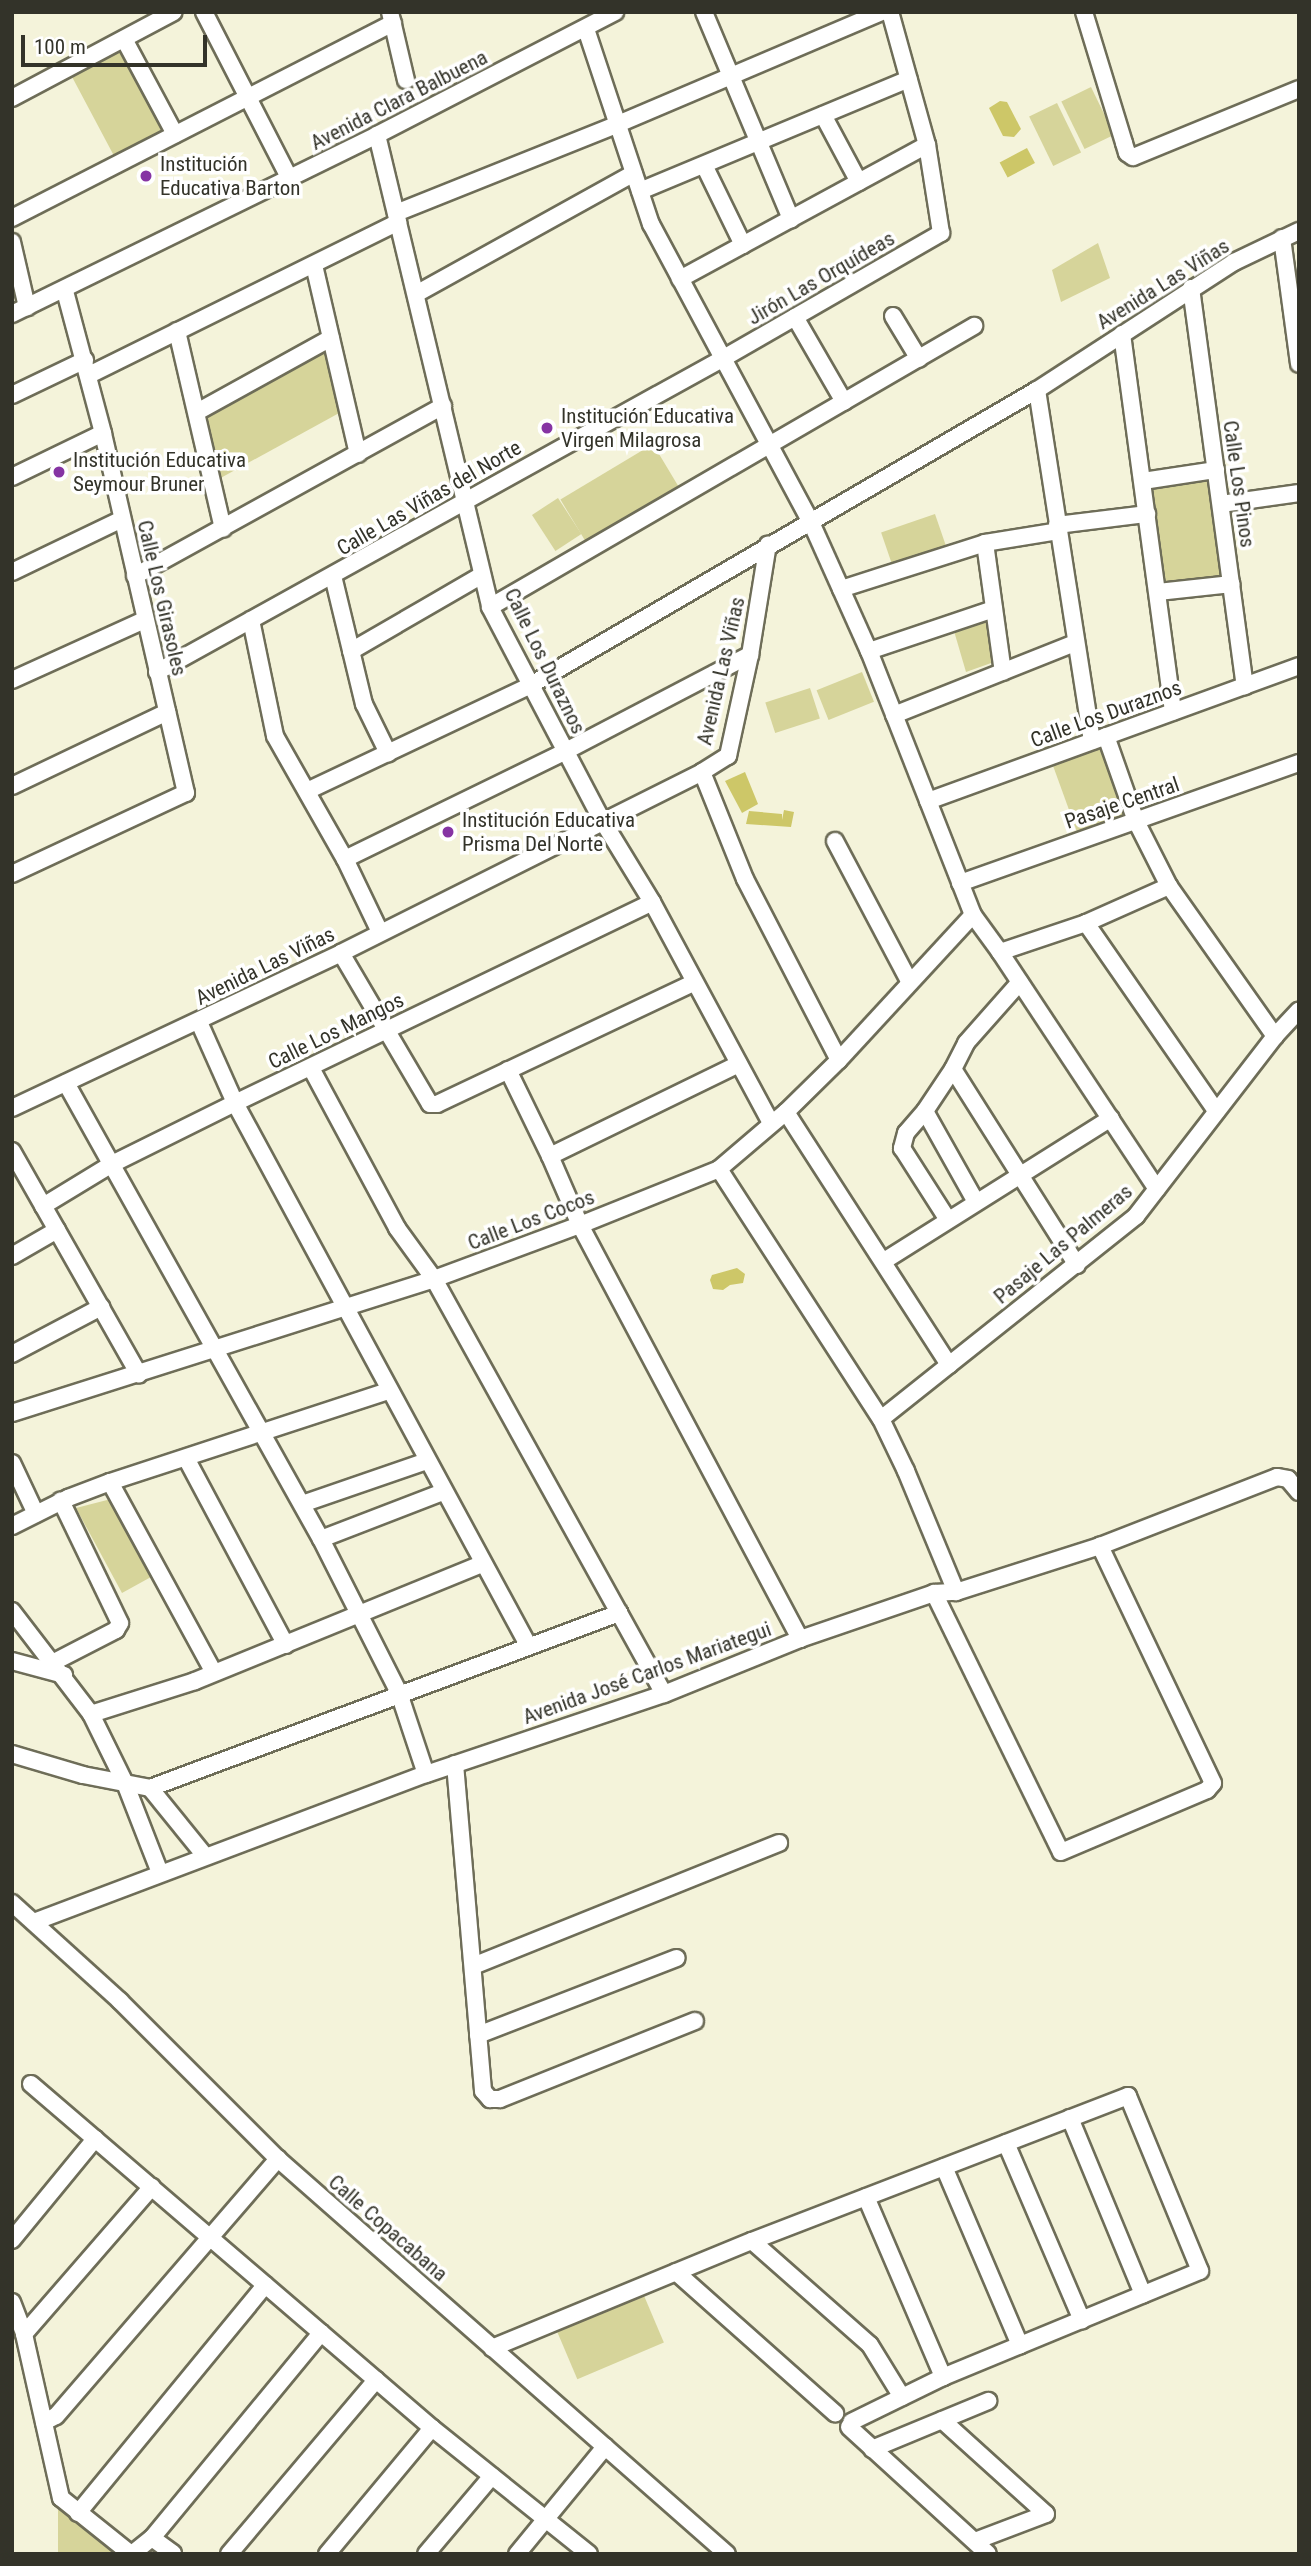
<!DOCTYPE html>
<html>
<head>
<meta charset="utf-8">
<style>
  body { margin:0 }
  #map { position:relative; width:1311px; height:2566px; overflow:hidden; background:#f4f3da; font-family:"Roboto Condensed",sans-serif }
  div>[style] { position:absolute }
  [style*='--x'] { left:calc(var(--x)*1px); top:calc(var(--y)*1px); width:calc(var(--w)*1px); rotate:calc(var(--a)*1deg) }
  .green>* { inset:0; background:#d6d49a; transform-origin:0 0 }
  .water>* { inset:0; background:#cdc768; transform-origin:0 0 }
  .roads { filter:drop-shadow(2px 0 #6e6d58) drop-shadow(-2px 0 #6e6d58) drop-shadow(0 2px #6e6d58) drop-shadow(0 -2px #6e6d58) }
  .minor>* { height:16px; margin:-8px; padding:0 8px; transform-origin:8px; border-radius:8px; background:#fff }
  .dots>* { width:19px; height:19px; translate:-50% -50%; box-sizing:border-box; border:4px solid #fff; border-radius:50% }
  span { translate:-50% -50%; white-space:nowrap; text-align:center; line-height:1.15; -webkit-text-stroke:7px #fff; paint-order:stroke }
  .street-label { font-size:21px; color:#333329 }
  .poi-label { font-size:21px; color:#333329 }
  .left { translate:0 -50%; text-align:left }
  .frame { position:absolute; inset:0; border:14px solid #333329; pointer-events:none }
  .scale { position:absolute; left:21px; top:35px; width:186px; height:32px; box-sizing:border-box; border:4px solid #333329; border-top:0; padding-left:9px; font-size:21px; line-height:24px; white-space:nowrap; color:#333329; -webkit-text-stroke:5px #fff; paint-order:stroke }
</style>
</head>
<body>
<div id="map">
  <div class="green">
    <i style="left:120px;top:50px;width:92px;height:55px;rotate:62deg"></i>
    <i style="left:1091px;top:87px;width:53px;height:33px;rotate:64deg"></i>
    <i style="left:1057px;top:103px;width:55px;height:31px;rotate:64deg"></i>
    <i style="clip-path:polygon(1098px 243px,1110px 278px,1061px 302px,1052px 270px)"></i>
    <i style="clip-path:polygon(327px 348px,341px 412px,217px 480px,203px 418px)"></i>
    <i style="left:653px;top:444px;width:51px;height:108px;rotate:59deg"></i>
    <i style="left:1207px;top:475px;width:107px;height:60px;rotate:82deg"></i>
    <i style="left:558px;top:498px;width:43px;height:31px;rotate:57deg"></i>
    <i style="left:935px;top:514px;width:34px;height:57px;rotate:71deg"></i>
    <i style="clip-path:polygon(988px 619px,994px 662px,966px 672px,954px 631px)"></i>
    <i style="left:862px;top:672px;width:32px;height:49px;rotate:68deg"></i>
    <i style="left:810px;top:688px;width:32px;height:47px;rotate:72deg"></i>
    <i style="left:1099px;top:746px;width:78px;height:50px;rotate:70deg"></i>
    <i style="clip-path:polygon(111px 1499px,151px 1577px,122px 1593px,76px 1508px)"></i>
    <i style="left:642px;top:2291px;width:56px;height:94px;rotate:67deg"></i>
    <i style="clip-path:polygon(58px 2505px,119px 2554px,58px 2554px)"></i>
  </div>
  <div class="water">
    <i style="clip-path:polygon(1000px 101px,1007px 102px,1021px 129px,1014px 137px,1003px 136px,989px 108px)"></i>
    <i style="left:1027px;top:148px;width:17px;height:31px;rotate:62deg"></i>
    <i style="clip-path:polygon(745px 772px,758px 804px,742px 813px,725px 781px)"></i>
    <i style="clip-path:polygon(784px 810px,794px 812px,791px 827px,746px 824px,749px 811px,782px 814px,782px 820px)"></i>
    <i style="clip-path:polygon(737px 1268px,745px 1274px,743px 1283px,730px 1285px,723px 1290px,713px 1289px,710px 1280px,712px 1275px)"></i>
  </div>
  <div class="roads">
    <div class="minor">
      <i style="--x:204;--y:12;--w:188;--a:62.8"></i>
      <i style="--x:390;--y:12;--w:70;--a:76.8"></i>
      <i style="--x:704;--y:12;--w:225;--a:67.2"></i>
      <i style="--x:1084;--y:12;--w:137;--a:73"></i>
      <i style="--x:1124;--y:143;--w:10;--a:73"></i>
      <i style="--x:1127;--y:153;--w:7;--a:34"></i>
      <i style="--x:1133;--y:157;--w:179;--a:-22.3"></i>
      <i style="--x:586;--y:29;--w:206;--a:71.6"></i>
      <i style="--x:651;--y:224;--w:336;--a:61.8"></i>
      <i style="--x:810;--y:520;--w:144;--a:65.8"></i>
      <i style="--x:869;--y:651;--w:284;--a:68.5"></i>
      <i style="--x:973;--y:915;--w:46;--a:53.9"></i>
      <i style="--x:1000;--y:952;--w:284;--a:56.5"></i>
      <i style="--x:124;--y:39;--w:108;--a:61.8"></i>
      <i style="--x:12;--y:98;--w:183;--a:-28"></i>
      <i style="--x:823;--y:115;--w:76;--a:61.8"></i>
      <i style="--x:377;--y:135;--w:485;--a:76.5"></i>
      <i style="--x:490;--y:607;--w:241;--a:62.3"></i>
      <i style="--x:602;--y:820;--w:96;--a:58.6"></i>
      <i style="--x:652;--y:902;--w:251;--a:61.7"></i>
      <i style="--x:704;--y:165;--w:89;--a:64"></i>
      <i style="--x:640;--y:191;--w:291;--a:-22.6"></i>
      <i style="--x:396;--y:213;--w:239;--a:-21.8"></i>
      <i style="--x:618;--y:124;--w:287;--a:-23"></i>
      <i style="--x:12;--y:218;--w:428;--a:-27.1"></i>
      <i style="--x:1282;--y:238;--w:127;--a:82.3"></i>
      <i style="--x:12;--y:242;--w:67;--a:77"></i>
      <i style="--x:314;--y:265;--w:194;--a:76.9"></i>
      <i style="--x:680;--y:279;--w:281;--a:-28.5"></i>
      <i style="--x:1191;--y:288;--w:402;--a:82.3"></i>
      <i style="--x:416;--y:294;--w:249;--a:-29"></i>
      <i style="--x:12;--y:314;--w:407;--a:-26.1"></i>
      <i style="--x:377;--y:135;--w:268;--a:-27.3"></i>
      <i style="--x:893;--y:316;--w:50;--a:58.8"></i>
      <i style="--x:795;--y:317;--w:98;--a:60"></i>
      <i style="--x:177;--y:331;--w:203;--a:76.9"></i>
      <i style="--x:1122;--y:334;--w:381;--a:82.3"></i>
      <i style="--x:89;--y:375;--w:345;--a:-26.3"></i>
      <i style="--x:1037;--y:390;--w:355;--a:81.1"></i>
      <i style="--x:12;--y:395;--w:81;--a:-25.6"></i>
      <i style="--x:197;--y:412;--w:153;--a:-28.9"></i>
      <i style="--x:12;--y:477;--w:101;--a:-25.8"></i>
      <i style="--x:1143;--y:481;--w:74;--a:-8.6"></i>
      <i style="--x:1221;--y:504;--w:79;--a:-8"></i>
      <i style="--x:1057;--y:525;--w:91;--a:-7"></i>
      <i style="--x:985;--y:543;--w:130;--a:82.1"></i>
      <i style="--x:12;--y:572;--w:122;--a:-25.7"></i>
      <i style="--x:135;--y:576;--w:352;--a:-28.9"></i>
      <i style="--x:333;--y:576;--w:132;--a:76.4"></i>
      <i style="--x:364;--y:704;--w:55;--a:63.9"></i>
      <i style="--x:841;--y:589;--w:151;--a:-17.7"></i>
      <i style="--x:985;--y:543;--w:74;--a:-9.3"></i>
      <i style="--x:1158;--y:592;--w:74;--a:-6.2"></i>
      <i style="--x:490;--y:607;--w:560;--a:-30.14"></i>
      <i style="--x:251;--y:620;--w:118;--a:78.3"></i>
      <i style="--x:275;--y:736;--w:142;--a:60.4"></i>
      <i style="--x:345;--y:859;--w:81;--a:64.4"></i>
      <i style="--x:351;--y:651;--w:151;--a:-30.1"></i>
      <i style="--x:869;--y:651;--w:132;--a:-18.6"></i>
      <i style="--x:157;--y:672;--w:646;--a:-28.99"></i>
      <i style="--x:722;--y:359;--w:253;--a:-29.9"></i>
      <i style="--x:941;--y:233;--w:89;--a:-99"></i>
      <i style="--x:927;--y:145;--w:138;--a:-105.5"></i>
      <i style="--x:12;--y:680;--w:145;--a:-24.4"></i>
      <i style="--x:894;--y:715;--w:195;--a:-21.7"></i>
      <i style="--x:1106;--y:736;--w:90;--a:70.6"></i>
      <i style="--x:1136;--y:821;--w:73;--a:63.1"></i>
      <i style="--x:1169;--y:886;--w:184;--a:54.8"></i>
      <i style="--x:702;--y:772;--w:115;--a:68.1"></i>
      <i style="--x:745;--y:879;--w:204;--a:62.6"></i>
      <i style="--x:12;--y:786;--w:172;--a:-25.5"></i>
      <i style="--x:307;--y:791;--w:246;--a:-25.3"></i>
      <i style="--x:529;--y:686;--w:588;--a:-30.23"></i>
      <i style="--x:1037;--y:390;--w:235;--a:-33"></i>
      <i style="--x:1234;--y:262;--w:72;--a:-25.5"></i>
      <i style="--x:928;--y:801;--w:395;--a:-20"></i>
      <i style="--x:835;--y:841;--w:158;--a:62.1"></i>
      <i style="--x:345;--y:859;--w:246;--a:-26"></i>
      <i style="--x:566;--y:751;--w:208;--a:-27.6"></i>
      <i style="--x:12;--y:874;--w:192;--a:-25"></i>
      <i style="--x:186;--y:793;--w:369;--a:-103"></i>
      <i style="--x:103;--y:433;--w:147;--a:-105"></i>
      <i style="--x:960;--y:883;--w:360;--a:-19.5"></i>
      <i style="--x:1086;--y:923;--w:229;--a:55.3"></i>
      <i style="--x:1000;--y:952;--w:91;--a:-18.6"></i>
      <i style="--x:1086;--y:923;--w:91;--a:-24"></i>
      <i style="--x:341;--y:953;--w:175;--a:59.5"></i>
      <i style="--x:430;--y:1104;--w:7;--a:0"></i>
      <i style="--x:437;--y:1104;--w:285;--a:-25.3"></i>
      <i style="--x:199;--y:1022;--w:89;--a:66"></i>
      <i style="--x:235;--y:1103;--w:616;--a:61.6"></i>
      <i style="--x:311;--y:1068;--w:182;--a:61.7"></i>
      <i style="--x:397;--y:1228;--w:63;--a:54"></i>
      <i style="--x:434;--y:1279;--w:474;--a:61"></i>
      <i style="--x:953;--y:1069;--w:232;--a:57.7"></i>
      <i style="--x:508;--y:1070;--w:96;--a:64"></i>
      <i style="--x:550;--y:1156;--w:210;--a:-26"></i>
      <i style="--x:66;--y:1083;--w:522;--a:60.79"></i>
      <i style="--x:321;--y:1539;--w:173;--a:63.1"></i>
      <i style="--x:399;--y:1693;--w:85;--a:71.6"></i>
      <i style="--x:12;--y:1108;--w:364;--a:-25.2"></i>
      <i style="--x:341;--y:953;--w:404;--a:-26.6"></i>
      <i style="--x:702;--y:772;--w:31;--a:-32"></i>
      <i style="--x:728;--y:756;--w:103;--a:-77.7"></i>
      <i style="--x:750;--y:655;--w:112;--a:-80.8"></i>
      <i style="--x:925;--y:1111;--w:29;--a:131"></i>
      <i style="--x:906;--y:1133;--w:16;--a:105"></i>
      <i style="--x:902;--y:1148;--w:85;--a:57.4"></i>
      <i style="--x:786;--y:1112;--w:301;--a:57.2"></i>
      <i style="--x:12;--y:1151;--w:257;--a:60.4"></i>
      <i style="--x:550;--y:1156;--w:75;--a:66.5"></i>
      <i style="--x:580;--y:1225;--w:469;--a:62"></i>
      <i style="--x:719;--y:1169;--w:298;--a:57.1"></i>
      <i style="--x:881;--y:1419;--w:58;--a:64.3"></i>
      <i style="--x:906;--y:1471;--w:131;--a:67.5"></i>
      <i style="--x:976;--y:1202;--w:104;--a:-119.3"></i>
      <i style="--x:925;--y:1111;--w:50;--a:-56.3"></i>
      <i style="--x:953;--y:1069;--w:29;--a:-63"></i>
      <i style="--x:966;--y:1043;--w:81;--a:-48.5"></i>
      <i style="--x:43;--y:1206;--w:81;--a:-31.3"></i>
      <i style="--x:112;--y:1164;--w:137;--a:-26.4"></i>
      <i style="--x:235;--y:1103;--w:463;--a:-25.7"></i>
      <i style="--x:12;--y:1256;--w:52;--a:-30"></i>
      <i style="--x:884;--y:1261;--w:268;--a:-32.2"></i>
      <i style="--x:12;--y:1354;--w:101;--a:-27.8"></i>
      <i style="--x:12;--y:1413;--w:443;--a:-17.6"></i>
      <i style="--x:434;--y:1279;--w:156;--a:-20.3"></i>
      <i style="--x:580;--y:1225;--w:150;--a:-21.9"></i>
      <i style="--x:719;--y:1169;--w:88;--a:-40.4"></i>
      <i style="--x:786;--y:1112;--w:74;--a:-44.5"></i>
      <i style="--x:839;--y:1060;--w:197;--a:-47.3"></i>
      <i style="--x:881;--y:1419;--w:326;--a:-38.5"></i>
      <i style="--x:1136;--y:1216;--w:227;--a:-52.3"></i>
      <i style="--x:1275;--y:1036;--w:35;--a:-47"></i>
      <i style="--x:186;--y:1458;--w:212;--a:61.9"></i>
      <i style="--x:12;--y:1463;--w:56;--a:64.8"></i>
      <i style="--x:110;--y:1482;--w:217;--a:61.4"></i>
      <i style="--x:302;--y:1504;--w:132;--a:-19"></i>
      <i style="--x:12;--y:1526;--w:63;--a:-26.6"></i>
      <i style="--x:68;--y:1498;--w:45;--a:-20.9"></i>
      <i style="--x:110;--y:1482;--w:293;--a:-18.1"></i>
      <i style="--x:321;--y:1539;--w:131;--a:-21.1"></i>
      <i style="--x:934;--y:1593;--w:288;--a:63.9"></i>
      <i style="--x:1061;--y:1852;--w:159;--a:-23"></i>
      <i style="--x:1207;--y:1790;--w:9;--a:-49"></i>
      <i style="--x:1213;--y:1783;--w:263;--a:-115.5"></i>
      <i style="--x:12;--y:1611;--w:130;--a:52.5"></i>
      <i style="--x:91;--y:1714;--w:77;--a:63.8"></i>
      <i style="--x:125;--y:1783;--w:97;--a:68.7"></i>
      <i style="--x:12;--y:1661;--w:54;--a:15.1"></i>
      <i style="--x:54;--y:1662;--w:70;--a:-27.3"></i>
      <i style="--x:116;--y:1630;--w:8;--a:-60"></i>
      <i style="--x:120;--y:1623;--w:136;--a:-115.8"></i>
      <i style="--x:91;--y:1714;--w:109;--a:-17.6"></i>
      <i style="--x:195;--y:1681;--w:309;--a:-22.2"></i>
      <i style="--x:12;--y:1754;--w:74;--a:16.5"></i>
      <i style="--x:83;--y:1775;--w:68;--a:11"></i>
      <i style="--x:150;--y:1788;--w:87;--a:51"></i>
      <i style="--x:455;--y:1764;--w:328;--a:85.1"></i>
      <i style="--x:483;--y:2091;--w:11;--a:49"></i>
      <i style="--x:490;--y:2099;--w:10;--a:0"></i>
      <i style="--x:500;--y:2099;--w:210;--a:-21.8"></i>
      <i style="--x:150;--y:1788;--w:501;--a:-20.46"></i>
      <i style="--x:12;--y:1903;--w:146;--a:42.2"></i>
      <i style="--x:120;--y:2001;--w:223;--a:45"></i>
      <i style="--x:278;--y:2159;--w:598;--a:41.34"></i>
      <i style="--x:34;--y:1922;--w:419;--a:-20.7"></i>
      <i style="--x:426;--y:1774;--w:251;--a:-18.6"></i>
      <i style="--x:664;--y:1694;--w:147;--a:-22"></i>
      <i style="--x:800;--y:1639;--w:142;--a:-18.9"></i>
      <i style="--x:934;--y:1593;--w:22;--a:-3"></i>
      <i style="--x:956;--y:1592;--w:151;--a:-17.7"></i>
      <i style="--x:1100;--y:1546;--w:190;--a:-21.3"></i>
      <i style="--x:1277;--y:1477;--w:11;--a:10"></i>
      <i style="--x:1288;--y:1479;--w:17;--a:50"></i>
      <i style="--x:473;--y:1966;--w:330;--a:-21.9"></i>
      <i style="--x:478;--y:2035;--w:213;--a:-21.2"></i>
      <i style="--x:31;--y:2084;--w:528;--a:40.62"></i>
      <i style="--x:432;--y:2428;--w:201;--a:38.7"></i>
      <i style="--x:1070;--y:2118;--w:191;--a:67.5"></i>
      <i style="--x:1006;--y:2143;--w:193;--a:66.8"></i>
      <i style="--x:944;--y:2167;--w:194;--a:66.9"></i>
      <i style="--x:866;--y:2197;--w:196;--a:66.8"></i>
      <i style="--x:12;--y:2240;--w:131;--a:-50.6"></i>
      <i style="--x:752;--y:2241;--w:157;--a:41.4"></i>
      <i style="--x:870;--y:2345;--w:61;--a:58.4"></i>
      <i style="--x:676;--y:2272;--w:213;--a:41.6"></i>
      <i style="--x:12;--y:2302;--w:34;--a:69"></i>
      <i style="--x:24;--y:2334;--w:168;--a:77.3"></i>
      <i style="--x:61;--y:2498;--w:90;--a:38.7"></i>
      <i style="--x:24;--y:2334;--w:195;--a:-49"></i>
      <i style="--x:492;--y:2348;--w:281;--a:-22.4"></i>
      <i style="--x:752;--y:2241;--w:403;--a:-21.1"></i>
      <i style="--x:1128;--y:2096;--w:189;--a:67.6"></i>
      <i style="--x:1200;--y:2271;--w:278;--a:157.6"></i>
      <i style="--x:943;--y:2377;--w:102;--a:153.9"></i>
      <i style="--x:942;--y:2420;--w:140;--a:42.1"></i>
      <i style="--x:1046;--y:2514;--w:76;--a:159.2"></i>
      <i style="--x:44;--y:2422;--w:13;--a:-27"></i>
      <i style="--x:56;--y:2416;--w:340;--a:-49.2"></i>
      <i style="--x:849;--y:2427;--w:188;--a:42.4"></i>
      <i style="--x:872;--y:2449;--w:126;--a:-22.5"></i>
      <i style="--x:78;--y:2513;--w:295;--a:-50.6"></i>
      <i style="--x:152;--y:2538;--w:26;--a:36"></i>
      <i style="--x:132;--y:2554;--w:26;--a:-39"></i>
      <i style="--x:152;--y:2538;--w:266;--a:-50.5"></i>
      <i style="--x:229;--y:2554;--w:228;--a:-49.8"></i>
      <i style="--x:327;--y:2554;--w:164;--a:-50.2"></i>
      <i style="--x:426;--y:2554;--w:102;--a:-49.8"></i>
      <i style="--x:517;--y:2554;--w:139;--a:-50.6"></i>
    </div>
  </div>
  <div class="dots">
    <i style="left:146px;top:176px;background:#8634a3"></i>
    <i style="left:547px;top:428px;background:#8634a3"></i>
    <i style="left:59px;top:472px;background:#8634a3"></i>
    <i style="left:448px;top:832px;background:#8634a3"></i>
  </div>
  <div class="street-label">
    <span style="left:399px;top:100px;rotate:-27deg">Avenida Clara Balbuena</span>
    <span style="left:821px;top:278px;rotate:-30deg">Jirón Las Orquídeas</span>
    <span style="left:1163px;top:284px;rotate:-32deg">Avenida Las Viñas</span>
    <span style="left:1239px;top:484px;rotate:82deg">Calle Los Pinos</span>
    <span style="left:429px;top:498px;rotate:-30deg">Calle Las Viñas del Norte</span>
    <span style="left:162px;top:598px;rotate:77deg">Calle Los Girasoles</span>
    <span style="left:545px;top:661px;rotate:64deg">Calle Los Duraznos</span>
    <span style="left:721px;top:671px;rotate:-77deg">Avenida Las Viñas</span>
    <span style="left:1106px;top:714px;rotate:-20deg">Calle Los Duraznos</span>
    <span style="left:1122px;top:803px;rotate:-19deg">Pasaje Central</span>
    <span style="left:265px;top:966px;rotate:-26deg">Avenida Las Viñas</span>
    <span style="left:336px;top:1031px;rotate:-26deg">Calle Los Mangos</span>
    <span style="left:531px;top:1220px;rotate:-21deg">Calle Los Cocos</span>
    <span style="left:1063px;top:1244px;rotate:-40deg">Pasaje Las Palmeras</span>
    <span style="left:647px;top:1673px;rotate:-20deg">Avenida José Carlos Mariategui</span>
    <span style="left:388px;top:2228px;rotate:41deg">Calle Copacabana</span>
  </div>
  <div class="poi-label">
    <span class="left" style="left:160px;top:176px">Institución<br>Educativa Barton</span>
    <span class="left" style="left:561px;top:428px">Institución Educativa<br>Virgen Milagrosa</span>
    <span class="left" style="left:73px;top:472px">Institución Educativa<br>Seymour Bruner</span>
    <span class="left" style="left:462px;top:832px">Institución Educativa<br>Prisma Del Norte</span>
  </div>
  <div class="frame"></div>
  <div class="scale">100 m</div>
</div>
</body>
</html>
